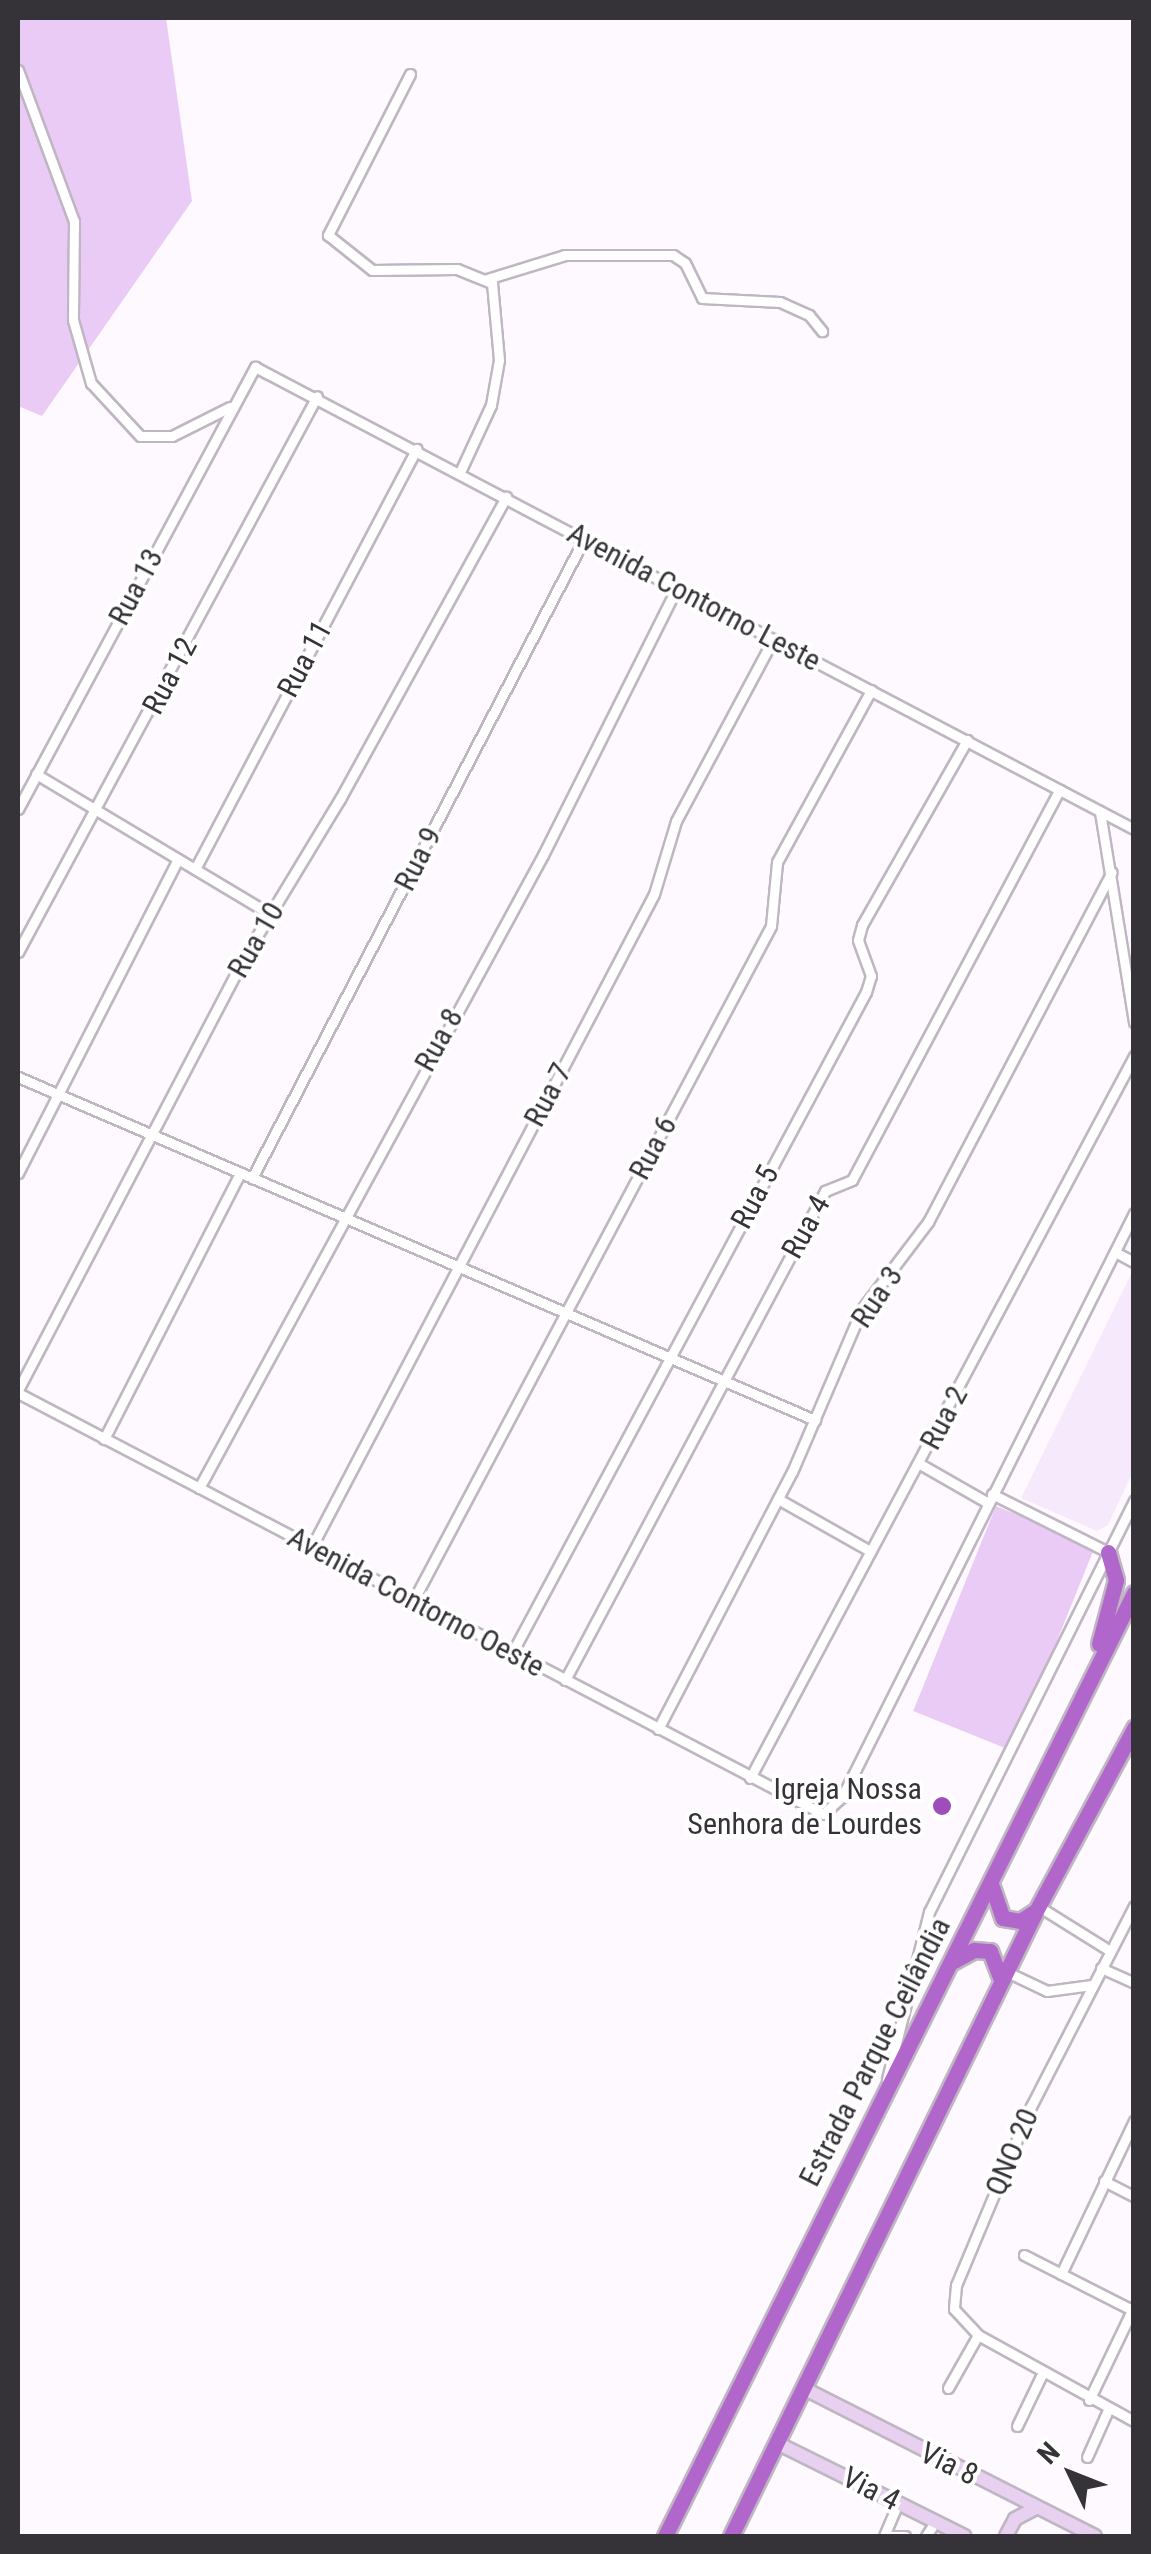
<!DOCTYPE html>
<html>
<head>
<meta charset="utf-8">
<style>
  body { margin:0 }
  #map { position:relative; width:1151px; height:2554px; overflow:hidden; background:#fdf9fe; font-family:"Roboto Condensed",sans-serif }
  div>[style] { position:absolute }
  [style*='--x'] { left:calc(var(--x)*1px); top:calc(var(--y)*1px); width:calc(var(--w)*1px); rotate:calc(var(--a)*1deg) }
  .built>* { inset:0; background:#f7e9fc }
  .green>* { inset:0; background:#eacbf6; transform-origin:0 0 }
  .roads { filter:drop-shadow(2px 0 #bfb6c2) drop-shadow(-2px 0 #bfb6c2) drop-shadow(0 2px #bfb6c2) drop-shadow(0 -2px #bfb6c2) }
  .minor>* { height:9px; margin:-4.5px; padding:0 4.5px; transform-origin:4.5px; border-radius:4.5px; background:#fff }
  .secondary>* { height:12px; margin:-6px; padding:0 6px; transform-origin:6px; border-radius:6px; background:#e8d1f0 }
  .motorway>* { height:15px; margin:-7.5px; padding:0 7.5px; transform-origin:7.5px; border-radius:7.5px; background:#b166cc }
  .dots>* { width:28px; height:28px; translate:-50% -50%; box-sizing:border-box; border:5px solid #fff; border-radius:50% }
  span { translate:-50% -50%; white-space:nowrap; text-align:center; line-height:1.15; -webkit-text-stroke:8px #fff; paint-order:stroke }
  .street-label { font-size:30px; color:#363338 }
  .poi-label { font-size:30px; color:#363338 }
  .right { translate:-100% -50%; text-align:right }
  .frame { position:absolute; inset:0; border:20px solid #363338; pointer-events:none }
  .north { position:absolute; left:1021px; top:2424px; width:100px; height:100px; -webkit-text-stroke:8px #fff; paint-order:stroke; rotate:313deg; font-size:28px; font-weight:700; line-height:40px; text-align:center; color:#363338 }
  .north::after { content:''; display:block; margin:auto; width:35px; height:45px; background:#363338; clip-path:polygon(50% 0,100% 100%,50% 72%,0 100%) }
</style>
</head>
<body>
<div id="map">
  <div class="built">
    <i style="clip-path:polygon(1131px 1274px,1133px 1472px,1108px 1525px,1097px 1531px,1021px 1498px)"></i>
  </div>
  <div class="green">
    <i style="clip-path:polygon(18px 18px,166px 18px,192px 201px,42px 416px,18px 406px)"></i>
    <i style="left:996px;top:1506px;width:107px;height:221px;rotate:22deg"></i>
  </div>
  <div class="roads">
    <div class="minor">
      <i style="--x:18;--y:70;--w:161;--a:69.7"></i>
      <i style="--x:74;--y:221;--w:99;--a:90.6"></i>
      <i style="--x:73;--y:320;--w:66;--a:74.1"></i>
      <i style="--x:91;--y:383;--w:72;--a:47.2"></i>
      <i style="--x:140;--y:436;--w:32;--a:0"></i>
      <i style="--x:172;--y:436;--w:65;--a:-26.6"></i>
      <i style="--x:410;--y:74;--w:181;--a:117"></i>
      <i style="--x:328;--y:235;--w:56;--a:38.5"></i>
      <i style="--x:372;--y:270;--w:85;--a:-0.7"></i>
      <i style="--x:457;--y:269;--w:38;--a:22"></i>
      <i style="--x:492;--y:283;--w:77;--a:84.8"></i>
      <i style="--x:499;--y:360;--w:46;--a:100.1"></i>
      <i style="--x:491;--y:405;--w:74;--a:114.8"></i>
      <i style="--x:487;--y:279;--w:82;--a:-17.1"></i>
      <i style="--x:565;--y:255;--w:108;--a:0"></i>
      <i style="--x:673;--y:255;--w:14;--a:34"></i>
      <i style="--x:685;--y:263;--w:39;--a:64"></i>
      <i style="--x:702;--y:298;--w:78;--a:2.9"></i>
      <i style="--x:780;--y:302;--w:32;--a:24"></i>
      <i style="--x:809;--y:315;--w:21;--a:51"></i>
      <i style="--x:36;--y:774;--w:270;--a:30.9"></i>
      <i style="--x:18;--y:809;--w:502;--a:-61.8"></i>
      <i style="--x:255;--y:367;--w:993;--a:27.73"></i>
      <i style="--x:1100;--y:812;--w:213;--a:80.8"></i>
      <i style="--x:195;--y:869;--w:475;--a:-62.2"></i>
      <i style="--x:18;--y:952;--w:631;--a:-61.73"></i>
      <i style="--x:18;--y:1077;--w:868;--a:23.29"></i>
      <i style="--x:18;--y:1173;--w:352;--a:-63"></i>
      <i style="--x:252;--y:1178;--w:720;--a:-62.55"></i>
      <i style="--x:1115;--y:1252;--w:21;--a:28"></i>
      <i style="--x:18;--y:1390;--w:486;--a:-62.4"></i>
      <i style="--x:243;--y:959;--w:187;--a:-58.8"></i>
      <i style="--x:340;--y:799;--w:345;--a:-61.2"></i>
      <i style="--x:18;--y:1393;--w:908;--a:27.61"></i>
      <i style="--x:823;--y:1814;--w:25;--a:-42"></i>
      <i style="--x:842;--y:1797;--w:653;--a:-63.43"></i>
      <i style="--x:104;--y:1439;--w:299;--a:-62.9"></i>
      <i style="--x:920;--y:1464;--w:78;--a:29.8"></i>
      <i style="--x:199;--y:1488;--w:720;--a:-61.48"></i>
      <i style="--x:543;--y:855;--w:297;--a:-63.4"></i>
      <i style="--x:992;--y:1494;--w:130;--a:26.6"></i>
      <i style="--x:778;--y:1499;--w:106;--a:29.5"></i>
      <i style="--x:311;--y:1548;--w:738;--a:-62.32"></i>
      <i style="--x:654;--y:894;--w:76;--a:-73.2"></i>
      <i style="--x:676;--y:821;--w:206;--a:-61.9"></i>
      <i style="--x:413;--y:1601;--w:764;--a:-62.06"></i>
      <i style="--x:771;--y:926;--w:64;--a:-84.6"></i>
      <i style="--x:777;--y:862;--w:196;--a:-61.3"></i>
      <i style="--x:512;--y:1653;--w:750;--a:-61.83"></i>
      <i style="--x:866;--y:992;--w:17;--a:-73"></i>
      <i style="--x:871;--y:976;--w:38;--a:-110"></i>
      <i style="--x:858;--y:940;--w:16;--a:-75"></i>
      <i style="--x:862;--y:925;--w:213;--a:-60.4"></i>
      <i style="--x:565;--y:1680;--w:554;--a:-62"></i>
      <i style="--x:825;--y:1191;--w:29;--a:-22"></i>
      <i style="--x:852;--y:1180;--w:442;--a:-62"></i>
      <i style="--x:658;--y:1729;--w:290;--a:-62.5"></i>
      <i style="--x:792;--y:1472;--w:177;--a:-66.8"></i>
      <i style="--x:862;--y:1309;--w:109;--a:-52.8"></i>
      <i style="--x:928;--y:1222;--w:395;--a:-62.3"></i>
      <i style="--x:750;--y:1778;--w:818;--a:-61.99"></i>
      <i style="--x:1038;--y:1906;--w:85;--a:32"></i>
      <i style="--x:1134;--y:1906;--w:225;--a:117.2"></i>
      <i style="--x:1031;--y:2106;--w:194;--a:112.7"></i>
      <i style="--x:956;--y:2285;--w:24;--a:95"></i>
      <i style="--x:954;--y:2309;--w:35;--a:47"></i>
      <i style="--x:978;--y:2335;--w:178;--a:28.9"></i>
      <i style="--x:1101;--y:1968;--w:36;--a:24"></i>
      <i style="--x:1007;--y:1972;--w:44;--a:25.4"></i>
      <i style="--x:1047;--y:1991;--w:45;--a:-7.6"></i>
      <i style="--x:887;--y:2079;--w:172;--a:-75.9"></i>
      <i style="--x:929;--y:1912;--w:460;--a:-63.5"></i>
      <i style="--x:1104;--y:2181;--w:34;--a:27"></i>
      <i style="--x:1024;--y:2255;--w:123;--a:27"></i>
      <i style="--x:1061;--y:2274;--w:170;--a:-64.5"></i>
      <i style="--x:948;--y:2388;--w:61;--a:-60.5"></i>
      <i style="--x:1089;--y:2400;--w:104;--a:-64.4"></i>
      <i style="--x:1017;--y:2426;--w:58;--a:-64.3"></i>
      <i style="--x:1087;--y:2457;--w:51;--a:-65.9"></i>
      <i style="--x:884;--y:2536;--w:36;--a:-67"></i>
      <i style="--x:891;--y:2536;--w:14;--a:0"></i>
      <i style="--x:926;--y:2536;--w:17;--a:-57"></i>
    </div>
    <div class="secondary">
      <i style="--x:805;--y:2389;--w:325;--a:26.9"></i>
      <i style="--x:779;--y:2444;--w:207;--a:26.4"></i>
      <i style="--x:1006;--y:2536;--w:19;--a:-62"></i>
      <i style="--x:1015;--y:2519;--w:24;--a:-28"></i>
    </div>
    <div class="motorway">
      <i style="--x:1099;--y:1644;--w:66;--a:-75.1"></i>
      <i style="--x:1116;--y:1580;--w:29;--a:-106"></i>
      <i style="--x:991;--y:1884;--w:36;--a:71"></i>
      <i style="--x:1003;--y:1918;--w:17;--a:10"></i>
      <i style="--x:1020;--y:1921;--w:17;--a:-33"></i>
      <i style="--x:954;--y:1961;--w:23;--a:-29"></i>
      <i style="--x:974;--y:1950;--w:16;--a:4"></i>
      <i style="--x:990;--y:1951;--w:31;--a:69"></i>
      <i style="--x:665;--y:2536;--w:1053;--a:-63.56"></i>
      <i style="--x:731;--y:2536;--w:695;--a:-63.99"></i>
      <i style="--x:1036;--y:1911;--w:208;--a:-61.8"></i>
    </div>
  </div>
  <div class="dots">
    <i style="left:942px;top:1806px;background:#a04dbc"></i>
  </div>
  <div class="street-label">
    <span style="left:136px;top:587px;rotate:-62deg">Rua 13</span>
    <span style="left:694px;top:597px;rotate:28deg">Avenida Contorno Leste</span>
    <span style="left:305px;top:659px;rotate:-62deg">Rua 11</span>
    <span style="left:170px;top:676px;rotate:-62deg">Rua 12</span>
    <span style="left:418px;top:859px;rotate:-63deg">Rua 9</span>
    <span style="left:256px;top:940px;rotate:-60deg">Rua 10</span>
    <span style="left:439px;top:1040px;rotate:-61deg">Rua 8</span>
    <span style="left:548px;top:1095px;rotate:-62deg">Rua 7</span>
    <span style="left:653px;top:1148px;rotate:-62deg">Rua 6</span>
    <span style="left:755px;top:1197px;rotate:-62deg">Rua 5</span>
    <span style="left:806px;top:1227px;rotate:-61deg">Rua 4</span>
    <span style="left:877px;top:1297px;rotate:-56deg">Rua 3</span>
    <span style="left:944px;top:1418px;rotate:-62deg">Rua 2</span>
    <span style="left:416px;top:1602px;rotate:28deg">Avenida Contorno Oeste</span>
    <span style="left:875px;top:2052px;rotate:-63deg">Estrada Parque Ceilândia</span>
    <span style="left:1012px;top:2152px;rotate:-67deg">QNO 20</span>
    <span style="left:949px;top:2464px;rotate:26deg">Via 8</span>
    <span style="left:871px;top:2489px;rotate:27deg">Via 4</span>
  </div>
  <div class="poi-label">
    <span class="right" style="left:922px;top:1806px">Igreja Nossa<br>Senhora de Lourdes</span>
  </div>
  <div class="frame"></div>
  <div class="north">N</div>
</div>
</body>
</html>
